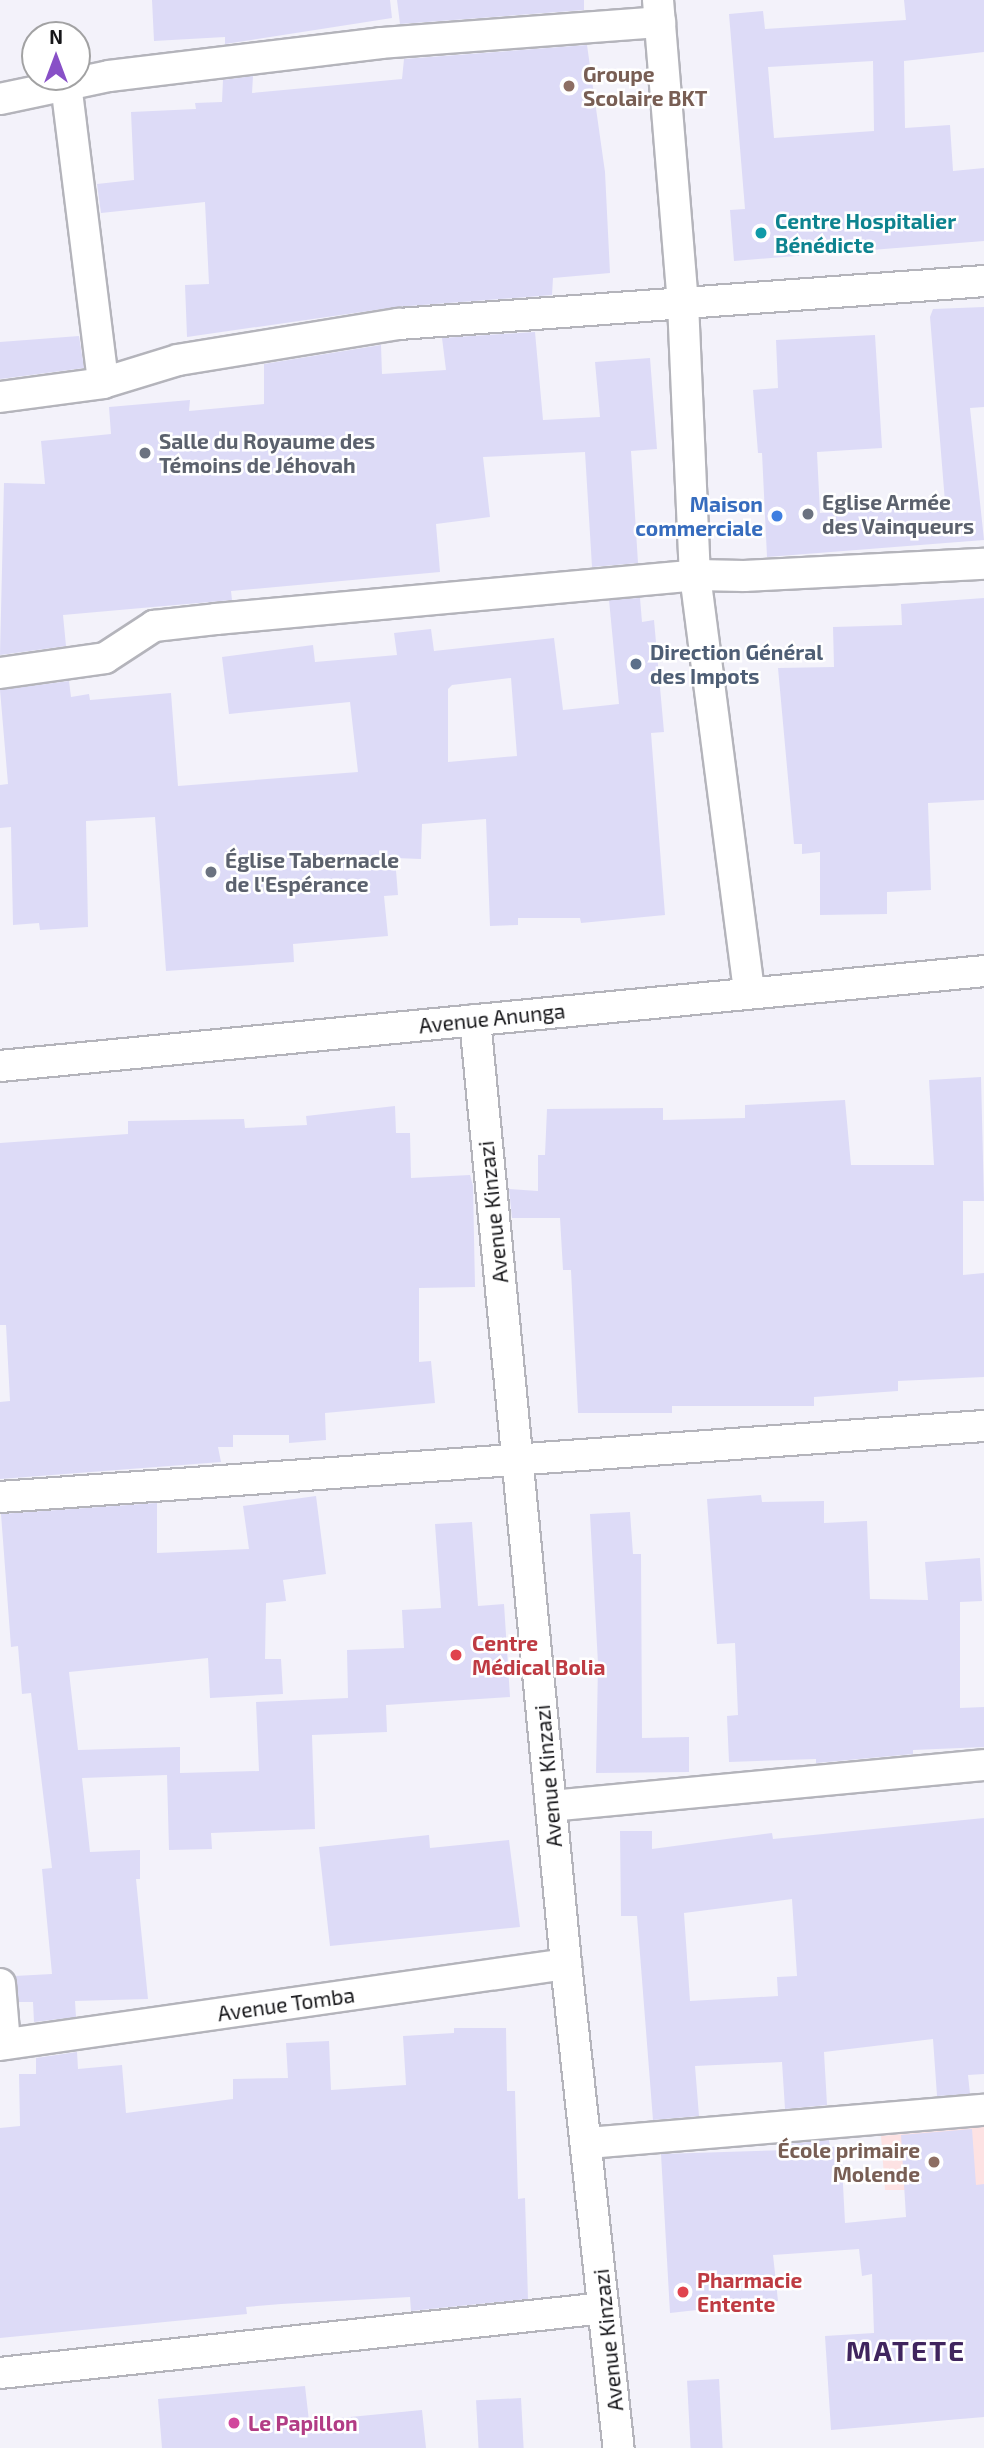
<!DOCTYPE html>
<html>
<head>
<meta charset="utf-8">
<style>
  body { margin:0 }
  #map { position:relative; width:984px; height:2448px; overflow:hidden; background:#f3f2fa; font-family:"Exo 2",sans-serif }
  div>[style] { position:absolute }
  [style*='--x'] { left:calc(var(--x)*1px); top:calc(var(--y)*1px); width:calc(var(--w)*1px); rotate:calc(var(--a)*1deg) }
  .education>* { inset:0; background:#fde2e3 }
  .building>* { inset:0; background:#dddbf7; transform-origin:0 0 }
  .roads { filter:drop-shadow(2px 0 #b4b4bb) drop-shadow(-2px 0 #b4b4bb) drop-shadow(0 2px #b4b4bb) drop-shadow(0 -2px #b4b4bb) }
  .minor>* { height:30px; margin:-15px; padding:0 15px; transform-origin:15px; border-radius:15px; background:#fff }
  .dots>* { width:19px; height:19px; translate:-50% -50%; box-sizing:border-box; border:4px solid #fff; border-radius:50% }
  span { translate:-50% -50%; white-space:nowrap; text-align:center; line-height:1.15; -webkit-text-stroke:5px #fff; paint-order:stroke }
  .education-label { font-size:21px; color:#785e54; font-weight:700 }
  .left { translate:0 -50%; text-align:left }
  .right { translate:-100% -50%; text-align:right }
  .culture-label { font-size:21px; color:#0d838f; font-weight:700 }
  .worship-label { font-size:21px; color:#5b616d; font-weight:700 }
  .shop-label { font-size:21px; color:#366cbe; font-weight:700 }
  .service-label { font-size:21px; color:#4e5e75; font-weight:700 }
  .street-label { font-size:21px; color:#161619 }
  .health-label { font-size:21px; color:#be3a42; font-weight:700 }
  .hotel-label { font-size:21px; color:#b23c85; font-weight:700 }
  .district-label { font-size:28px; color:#40255e; font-weight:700; letter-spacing:2px }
  .north { position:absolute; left:21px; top:21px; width:70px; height:70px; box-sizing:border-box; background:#fff; border:2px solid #a2a2a3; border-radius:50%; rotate:0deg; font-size:19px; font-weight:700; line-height:28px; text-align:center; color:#161619 }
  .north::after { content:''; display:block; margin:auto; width:24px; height:32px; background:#8850c7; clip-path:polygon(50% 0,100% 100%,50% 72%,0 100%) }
</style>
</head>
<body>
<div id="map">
  <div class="education">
    <i style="clip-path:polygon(984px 2127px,984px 2238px,909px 2190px,885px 2190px,881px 2136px)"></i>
  </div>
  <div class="building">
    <i style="clip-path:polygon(152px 0,390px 0,392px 18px,225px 44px,225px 37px,154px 41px)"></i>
    <i style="clip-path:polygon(397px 0,584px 0,584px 10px,400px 24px)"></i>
    <i style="clip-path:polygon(evenodd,904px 0,984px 0,984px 52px,904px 61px,905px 128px,950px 125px,953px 171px,984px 168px,984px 241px,734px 261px,730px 210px,745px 209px,729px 14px,763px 11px,765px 29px,906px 20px,904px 0,873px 61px,874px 131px,774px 138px,768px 67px,873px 61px)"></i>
    <i style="clip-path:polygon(587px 45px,605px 172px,610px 273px,553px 278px,552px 295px,396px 307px,187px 337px,185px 285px,209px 284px,205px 202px,101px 213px,97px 184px,134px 180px,131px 112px,196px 109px,195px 103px,222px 102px,223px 80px,253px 76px,252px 93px,402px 79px,404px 59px)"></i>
    <i style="clip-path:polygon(984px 307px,984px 407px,970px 408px,984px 540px,767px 557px,762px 453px,758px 453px,753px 390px,778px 388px,776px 340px,875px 335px,882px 448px,817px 452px,820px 513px,945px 502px,930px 317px,933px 309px)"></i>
    <i style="clip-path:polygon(535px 332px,543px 420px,600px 417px,595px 362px,650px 358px,657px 449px,631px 451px,638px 563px,592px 567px,585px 452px,483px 457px,490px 517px,436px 524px,440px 572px,231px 591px,232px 600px,63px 615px,66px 646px,0 655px,4px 483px,45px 484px,41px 441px,111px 434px,109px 407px,190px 400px,189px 411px,264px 404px,264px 364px,381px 345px,382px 374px,446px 370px,442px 338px)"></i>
    <i style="clip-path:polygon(79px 336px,84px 368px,0 379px,0 342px)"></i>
    <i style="clip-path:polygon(evenodd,640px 598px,642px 622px,654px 620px,664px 732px,651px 733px,665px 915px,581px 923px,580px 918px,518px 918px,518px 925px,490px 926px,486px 819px,422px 824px,421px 859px,395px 858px,398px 895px,384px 896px,388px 936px,293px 944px,294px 962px,166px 971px,155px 817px,86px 821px,88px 927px,40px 930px,39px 923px,13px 925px,11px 827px,0 828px,0 785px,8px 784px,0 690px,69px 681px,71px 697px,89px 694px,90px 700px,171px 693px,178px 786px,358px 772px,350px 702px,229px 714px,222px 657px,313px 645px,315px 662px,397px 655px,394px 633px,431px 629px,434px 651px,554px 638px,563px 710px,619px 704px,609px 600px,640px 598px,511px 678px,517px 756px,448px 762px,448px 689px,452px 685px,511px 678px)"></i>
    <i style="clip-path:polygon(984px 598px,984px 800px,928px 803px,931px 890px,887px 892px,887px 914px,820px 915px,820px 852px,802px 854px,802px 844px,794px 844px,778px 668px,834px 667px,833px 627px,902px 625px,901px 604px)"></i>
    <i style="clip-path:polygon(981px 1077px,984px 1201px,963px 1201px,963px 1275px,984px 1273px,984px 1377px,898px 1381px,898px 1391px,814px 1397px,814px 1406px,672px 1406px,672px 1413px,578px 1413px,571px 1270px,563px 1270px,560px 1218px,512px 1218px,509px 1189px,538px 1191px,538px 1155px,545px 1155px,547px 1109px,663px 1108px,663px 1120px,745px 1118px,745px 1105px,845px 1100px,851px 1165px,934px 1165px,929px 1080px)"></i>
    <i style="clip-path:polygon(395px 1106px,396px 1133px,410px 1133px,411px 1178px,470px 1175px,473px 1186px,475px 1287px,419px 1288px,419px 1362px,431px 1361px,435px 1403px,325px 1413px,326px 1440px,289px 1443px,289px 1435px,233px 1435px,233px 1447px,218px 1447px,221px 1462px,0 1479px,0 1402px,10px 1401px,6px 1325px,0 1325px,0 1143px,128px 1134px,128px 1121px,244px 1119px,245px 1128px,307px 1125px,306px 1116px)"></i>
    <i style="clip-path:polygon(761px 1495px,762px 1502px,824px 1501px,824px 1523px,867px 1521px,870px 1599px,928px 1600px,925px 1562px,980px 1558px,982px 1601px,960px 1602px,960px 1708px,984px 1707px,984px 1747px,913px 1750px,913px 1754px,816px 1763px,816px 1759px,729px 1762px,727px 1716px,738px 1715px,735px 1643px,717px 1644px,707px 1499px)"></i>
    <i style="clip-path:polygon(316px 1496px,326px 1574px,283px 1580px,286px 1601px,266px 1603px,265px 1659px,281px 1659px,283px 1694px,210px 1698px,208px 1658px,69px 1672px,78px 1750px,180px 1747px,180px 1773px,259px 1771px,256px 1702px,348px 1698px,347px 1650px,404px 1648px,402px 1610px,441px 1608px,435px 1524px,472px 1522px,478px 1606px,504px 1604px,510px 1697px,386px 1705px,387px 1732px,312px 1735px,315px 1829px,211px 1833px,212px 1849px,169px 1850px,167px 1775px,82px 1778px,90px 1852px,140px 1850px,140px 1879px,136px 1879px,148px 1999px,75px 2001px,76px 2017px,34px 2022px,33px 2002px,19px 2002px,15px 1976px,52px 1974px,42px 1869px,52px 1868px,31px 1693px,22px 1694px,18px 1646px,11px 1647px,1px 1514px,157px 1503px,157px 1553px,249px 1549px,243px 1506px)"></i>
    <i style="clip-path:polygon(630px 1512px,633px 1554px,641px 1554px,642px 1738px,689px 1737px,689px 1772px,596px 1773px,598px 1664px,590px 1514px)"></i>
    <i style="clip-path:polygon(evenodd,984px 1818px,984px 2074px,968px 2075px,970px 2094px,937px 2096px,933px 2039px,824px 2052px,827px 2105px,785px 2109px,782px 2062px,695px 2066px,699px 2116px,653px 2120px,637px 1916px,621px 1916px,620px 1831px,652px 1831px,652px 1849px,772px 1833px,773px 1839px,984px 1818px,792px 1899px,797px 1976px,777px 1977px,778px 1996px,690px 2001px,684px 1913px,792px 1899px)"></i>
    <i style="clip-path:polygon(429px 1835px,430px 1848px,509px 1840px,520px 1927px,330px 1946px,319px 1847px)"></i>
    <i style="clip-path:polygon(454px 2028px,506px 2028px,507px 2091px,515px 2091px,518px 2199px,525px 2198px,528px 2299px,411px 2311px,410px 2297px,281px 2304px,246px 2307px,247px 2314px,0 2338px,0 2128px,20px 2126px,19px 2074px,36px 2074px,36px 2058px,77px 2052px,78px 2069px,122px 2065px,126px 2113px,233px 2099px,233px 2079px,288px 2078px,286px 2043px,329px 2041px,331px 2090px,406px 2085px,403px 2036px,454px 2033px)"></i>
    <i style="clip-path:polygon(972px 2129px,976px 2185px,984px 2184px,984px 2417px,831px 2430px,825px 2336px,874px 2333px,872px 2274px,862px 2276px,859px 2249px,773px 2255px,778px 2301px,670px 2313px,661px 2154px,788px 2150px,787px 2144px,829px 2140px,830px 2147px,841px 2146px,845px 2223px,906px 2217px,901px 2135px)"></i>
    <i style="left:719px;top:2379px;width:69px;height:32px;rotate:87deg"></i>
    <i style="clip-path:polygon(305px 2386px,309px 2421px,422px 2410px,426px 2448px,162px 2448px,158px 2399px)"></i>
    <i style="left:521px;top:2398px;width:50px;height:45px;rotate:87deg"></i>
  </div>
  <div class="roads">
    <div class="minor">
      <i style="--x:658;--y:0;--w:304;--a:85.3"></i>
      <i style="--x:683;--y:303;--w:272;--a:87.5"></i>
      <i style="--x:695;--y:575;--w:419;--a:82.6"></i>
      <i style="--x:66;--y:84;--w:301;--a:82.9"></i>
      <i style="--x:0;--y:99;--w:111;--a:-11.9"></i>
      <i style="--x:109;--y:76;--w:274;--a:-6.9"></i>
      <i style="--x:381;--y:43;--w:280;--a:-4.3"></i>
      <i style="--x:0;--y:397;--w:104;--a:-7.7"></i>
      <i style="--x:103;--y:383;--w:78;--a:-17"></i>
      <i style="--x:178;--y:360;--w:224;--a:-9.3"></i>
      <i style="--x:399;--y:324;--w:587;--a:-4.2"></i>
      <i style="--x:0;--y:673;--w:106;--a:-8.1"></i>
      <i style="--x:105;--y:658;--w:59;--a:-33.1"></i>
      <i style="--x:154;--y:626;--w:62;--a:-6.4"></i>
      <i style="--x:216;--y:619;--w:481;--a:-5.2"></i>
      <i style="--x:695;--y:575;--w:49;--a:1.2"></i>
      <i style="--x:744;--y:576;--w:240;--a:-2.9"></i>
      <i style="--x:475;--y:1020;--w:948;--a:84.49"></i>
      <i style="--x:566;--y:1964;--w:487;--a:83.8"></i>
      <i style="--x:0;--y:1066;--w:989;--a:-5.51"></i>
      <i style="--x:0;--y:1497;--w:987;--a:-4.13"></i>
      <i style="--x:551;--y:1806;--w:435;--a:-5.4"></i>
      <i style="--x:0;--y:1984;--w:60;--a:85.2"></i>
      <i style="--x:0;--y:2045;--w:572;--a:-8.14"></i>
      <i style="--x:588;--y:2143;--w:397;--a:-4.8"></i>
      <i style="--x:0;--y:2373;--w:607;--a:-6.14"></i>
    </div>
  </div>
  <div class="dots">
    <i style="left:569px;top:86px;background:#8d6e63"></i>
    <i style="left:761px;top:233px;background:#0f9aa8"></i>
    <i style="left:145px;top:453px;background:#6b7280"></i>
    <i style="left:808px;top:514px;background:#6b7280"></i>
    <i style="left:777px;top:516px;background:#3f7fe0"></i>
    <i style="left:636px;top:664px;background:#5c6f8a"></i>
    <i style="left:211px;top:872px;background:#6b7280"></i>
    <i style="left:456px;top:1655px;background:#e0444e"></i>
    <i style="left:934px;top:2162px;background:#8d6e63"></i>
    <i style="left:683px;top:2292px;background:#e0444e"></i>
    <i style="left:234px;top:2423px;background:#d1479c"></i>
  </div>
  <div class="education-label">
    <span class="left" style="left:583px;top:86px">Groupe<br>Scolaire BKT</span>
    <span class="right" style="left:920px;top:2162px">École primaire<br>Molende</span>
  </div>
  <div class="culture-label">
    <span class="left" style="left:775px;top:233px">Centre Hospitalier<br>Bénédicte</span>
  </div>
  <div class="worship-label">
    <span class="left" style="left:159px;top:453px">Salle du Royaume des<br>Témoins de Jéhovah</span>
    <span class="left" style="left:822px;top:514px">Eglise Armée<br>des Vainqueurs</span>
    <span class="left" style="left:225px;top:872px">Église Tabernacle<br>de l'Espérance</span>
  </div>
  <div class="shop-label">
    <span class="right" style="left:763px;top:516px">Maison<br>commerciale</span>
  </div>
  <div class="service-label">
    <span class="left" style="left:650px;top:664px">Direction Général<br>des Impots</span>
  </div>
  <div class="street-label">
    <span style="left:492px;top:1018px;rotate:-6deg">Avenue Anunga</span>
    <span style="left:493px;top:1212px;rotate:-96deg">Avenue Kinzazi</span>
    <span style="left:548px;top:1776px;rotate:-95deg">Avenue Kinzazi</span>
    <span style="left:286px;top:2004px;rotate:-8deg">Avenue Tomba</span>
    <span style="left:608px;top:2340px;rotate:-96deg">Avenue Kinzazi</span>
  </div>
  <div class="health-label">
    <span class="left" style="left:472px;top:1655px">Centre<br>Médical Bolia</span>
    <span class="left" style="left:697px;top:2292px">Pharmacie<br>Entente</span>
  </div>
  <div class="hotel-label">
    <span class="left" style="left:248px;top:2423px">Le Papillon</span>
  </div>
  <div class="district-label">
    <span style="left:906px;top:2350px">MATETE</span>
  </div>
  <div class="north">N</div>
</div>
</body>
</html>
